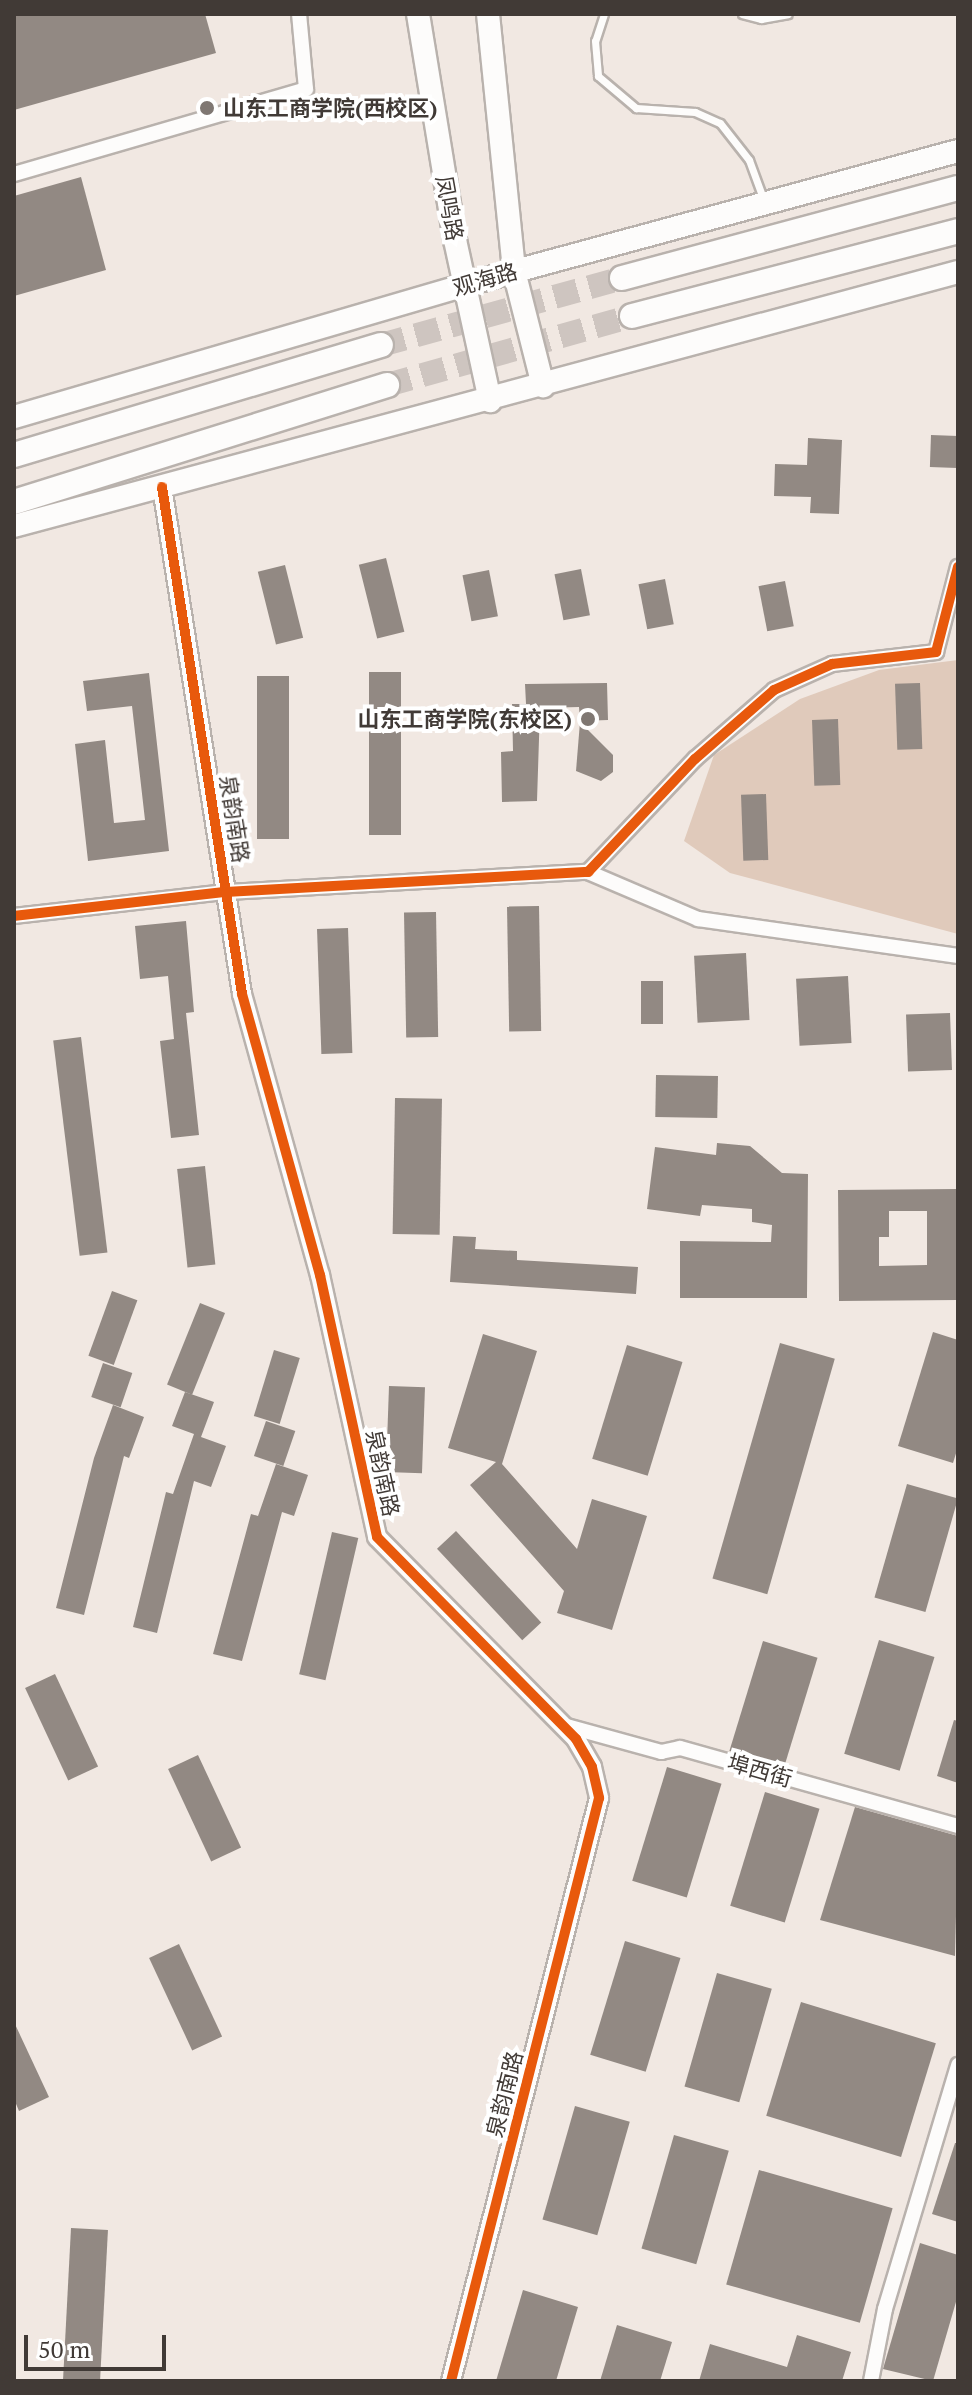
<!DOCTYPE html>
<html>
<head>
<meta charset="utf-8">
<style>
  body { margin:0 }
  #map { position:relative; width:972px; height:2395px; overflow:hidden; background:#f1e8e2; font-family:"PT Serif","Noto Sans SC",serif }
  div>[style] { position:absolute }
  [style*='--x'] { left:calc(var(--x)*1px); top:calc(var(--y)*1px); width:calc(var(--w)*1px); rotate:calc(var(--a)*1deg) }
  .forest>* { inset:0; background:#e0cabb }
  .building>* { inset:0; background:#928983; transform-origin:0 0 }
  .primary-tunnel>* { height:24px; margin-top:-12px; transform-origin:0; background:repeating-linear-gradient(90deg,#cec5c0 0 24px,transparent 0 36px) }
  .roads { filter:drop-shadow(2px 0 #b9b2ad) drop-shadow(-2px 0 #b9b2ad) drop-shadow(0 2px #b9b2ad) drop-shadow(0 -2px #b9b2ad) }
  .service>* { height:7px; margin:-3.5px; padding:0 3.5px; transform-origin:3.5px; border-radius:3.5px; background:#fdfcfb }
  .minor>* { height:14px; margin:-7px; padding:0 7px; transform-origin:7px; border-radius:7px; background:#fdfcfb }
  .tertiary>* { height:18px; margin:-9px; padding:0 9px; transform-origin:9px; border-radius:9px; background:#fdfcfb }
  .secondary>* { height:22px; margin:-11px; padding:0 11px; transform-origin:11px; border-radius:11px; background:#fdfcfb }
  .primary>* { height:24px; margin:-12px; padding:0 12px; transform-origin:12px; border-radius:12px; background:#fdfcfb }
  .cycleway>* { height:10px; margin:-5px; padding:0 5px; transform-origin:5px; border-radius:5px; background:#e8590c }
  .dots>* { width:22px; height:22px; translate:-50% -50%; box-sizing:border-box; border:4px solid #fff; border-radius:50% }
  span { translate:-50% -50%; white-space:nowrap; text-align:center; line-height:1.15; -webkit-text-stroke:8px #fff; paint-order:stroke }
  .poi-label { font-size:22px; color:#413a36; font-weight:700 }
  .left { translate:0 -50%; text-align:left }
  .right { translate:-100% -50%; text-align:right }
  .street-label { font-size:22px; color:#413a36 }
  .frame { position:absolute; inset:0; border:16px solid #413a36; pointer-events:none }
  .scale { position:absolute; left:24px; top:2335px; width:142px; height:36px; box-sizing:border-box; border:4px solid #413a36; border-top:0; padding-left:10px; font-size:24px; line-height:28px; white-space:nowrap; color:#413a36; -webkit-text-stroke:6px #fff; paint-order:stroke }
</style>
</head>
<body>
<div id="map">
  <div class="forest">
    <i style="clip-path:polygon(958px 660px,958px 934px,730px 873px,684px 841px,714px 755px,800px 699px,879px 670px)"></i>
  </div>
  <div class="building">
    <i style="clip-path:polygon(14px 14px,205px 14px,216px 53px,14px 110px)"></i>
    <i style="clip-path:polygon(81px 177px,106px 270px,14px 296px,14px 196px)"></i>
    <i style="left:931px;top:435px;width:27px;height:32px;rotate:2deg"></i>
    <i style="clip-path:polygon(808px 438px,842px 440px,839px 514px,810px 513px,811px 497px,774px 496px,775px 464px,807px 465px)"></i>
    <i style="left:386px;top:558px;width:76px;height:28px;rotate:76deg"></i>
    <i style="left:285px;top:565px;width:75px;height:28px;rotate:76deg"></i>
    <i style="left:581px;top:569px;width:47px;height:27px;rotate:79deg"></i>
    <i style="left:489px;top:570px;width:47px;height:27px;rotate:79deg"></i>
    <i style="left:665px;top:579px;width:46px;height:27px;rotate:79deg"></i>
    <i style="left:785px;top:581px;width:46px;height:27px;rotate:79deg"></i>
    <i style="left:369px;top:672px;width:32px;height:163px"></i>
    <i style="clip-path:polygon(149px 673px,169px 851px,88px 861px,75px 744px,105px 740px,114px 823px,145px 820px,132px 706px,87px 711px,83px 681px)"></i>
    <i style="left:257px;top:676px;width:32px;height:163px"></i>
    <i style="clip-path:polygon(607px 683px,608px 720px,580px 721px,579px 707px,540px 708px,537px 801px,502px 802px,501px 752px,513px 751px,512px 704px,526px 704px,525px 684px)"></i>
    <i style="left:920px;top:683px;width:66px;height:25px;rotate:88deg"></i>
    <i style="left:838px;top:719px;width:66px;height:26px;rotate:88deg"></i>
    <i style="clip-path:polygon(580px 722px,613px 755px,613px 772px,601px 781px,576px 771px)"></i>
    <i style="left:766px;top:794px;width:66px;height:25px;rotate:88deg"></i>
    <i style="left:539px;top:906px;width:125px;height:32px;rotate:89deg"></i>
    <i style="left:436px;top:912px;width:125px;height:32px;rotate:89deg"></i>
    <i style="clip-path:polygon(186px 921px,194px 1012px,186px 1013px,199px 1135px,171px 1138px,160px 1041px,174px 1039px,168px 976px,140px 979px,135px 926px)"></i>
    <i style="left:348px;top:928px;width:125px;height:31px;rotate:88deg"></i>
    <i style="left:746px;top:953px;width:67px;height:52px;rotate:87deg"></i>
    <i style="left:848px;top:976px;width:67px;height:52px;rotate:87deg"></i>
    <i style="left:641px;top:981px;width:22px;height:43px"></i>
    <i style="left:950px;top:1013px;width:57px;height:44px;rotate:88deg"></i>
    <i style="left:81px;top:1037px;width:217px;height:28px;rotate:83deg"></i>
    <i style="left:656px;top:1075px;width:62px;height:42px;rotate:1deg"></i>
    <i style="left:395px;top:1098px;width:47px;height:136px;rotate:1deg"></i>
    <i style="clip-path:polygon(717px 1143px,750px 1146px,782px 1173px,808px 1174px,807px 1298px,680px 1298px,680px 1241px,771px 1242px,772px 1225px,752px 1222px,752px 1209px,702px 1205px,700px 1216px,647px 1209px,655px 1147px,716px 1155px)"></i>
    <i style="left:205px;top:1166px;width:99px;height:28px;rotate:84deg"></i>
    <i style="clip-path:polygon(evenodd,958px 1189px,958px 1300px,839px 1301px,838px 1190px,958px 1189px,889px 1211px,927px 1211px,927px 1265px,879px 1266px,879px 1237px,889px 1237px,889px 1211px)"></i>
    <i style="clip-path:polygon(453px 1236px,476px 1237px,475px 1249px,517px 1251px,517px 1260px,638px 1267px,636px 1294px,450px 1282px)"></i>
    <i style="left:112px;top:1291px;width:27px;height:69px;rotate:20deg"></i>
    <i style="left:200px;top:1303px;width:27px;height:88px;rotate:22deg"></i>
    <i style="clip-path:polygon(933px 1332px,958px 1340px,958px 1447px,953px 1463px,898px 1446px)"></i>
    <i style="clip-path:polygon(483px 1334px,537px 1351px,502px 1464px,577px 1549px,592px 1499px,647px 1516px,612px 1630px,557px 1613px,564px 1591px,470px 1485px,496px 1462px,448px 1448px)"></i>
    <i style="left:780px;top:1343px;width:57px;height:245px;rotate:16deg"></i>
    <i style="left:627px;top:1345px;width:58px;height:119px;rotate:17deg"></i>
    <i style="left:274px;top:1350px;width:27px;height:69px;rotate:17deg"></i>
    <i style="left:103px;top:1363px;width:31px;height:36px;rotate:19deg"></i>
    <i style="left:389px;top:1386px;width:36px;height:86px;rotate:2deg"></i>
    <i style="clip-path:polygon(185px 1392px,214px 1402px,201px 1437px,226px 1446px,211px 1487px,194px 1481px,157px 1633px,133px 1627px,166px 1492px,173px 1494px,194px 1434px,172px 1426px)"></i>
    <i style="clip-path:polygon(113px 1405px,144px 1417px,129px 1458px,124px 1456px,84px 1615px,56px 1608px,94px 1458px)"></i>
    <i style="left:266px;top:1421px;width:31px;height:37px;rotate:19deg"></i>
    <i style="clip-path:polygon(276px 1464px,308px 1475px,294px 1516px,282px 1512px,242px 1661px,213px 1654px,251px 1514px,258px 1516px)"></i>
    <i style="left:907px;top:1484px;width:53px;height:118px;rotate:16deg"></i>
    <i style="left:456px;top:1531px;width:125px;height:26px;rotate:47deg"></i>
    <i style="left:332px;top:1532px;width:27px;height:146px;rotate:13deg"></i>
    <i style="left:879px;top:1640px;width:58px;height:119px;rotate:17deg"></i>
    <i style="left:763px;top:1641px;width:57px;height:115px;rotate:17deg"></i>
    <i style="left:55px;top:1674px;width:102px;height:33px;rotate:65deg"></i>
    <i style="clip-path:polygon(954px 1720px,958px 1721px,958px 1783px,937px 1776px)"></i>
    <i style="left:198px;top:1755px;width:102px;height:33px;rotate:65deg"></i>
    <i style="left:667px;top:1767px;width:57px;height:119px;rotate:17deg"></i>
    <i style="left:765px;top:1792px;width:57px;height:119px;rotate:17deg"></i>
    <i style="clip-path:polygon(855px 1807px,958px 1836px,955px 1956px,820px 1920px)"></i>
    <i style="left:625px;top:1941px;width:58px;height:119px;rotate:17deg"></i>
    <i style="left:179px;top:1944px;width:102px;height:33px;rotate:65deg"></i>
    <i style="left:717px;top:1973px;width:57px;height:118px;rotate:16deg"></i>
    <i style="left:801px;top:2002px;width:141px;height:119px;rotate:17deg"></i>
    <i style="clip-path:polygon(14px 2022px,49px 2097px,19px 2111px,14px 2099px)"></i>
    <i style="left:575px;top:2106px;width:57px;height:118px;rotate:16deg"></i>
    <i style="left:674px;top:2135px;width:57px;height:118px;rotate:16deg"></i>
    <i style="clip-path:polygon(955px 2143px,958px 2143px,958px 2222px,932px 2214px)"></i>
    <i style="left:759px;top:2170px;width:139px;height:119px;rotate:16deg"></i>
    <i style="left:71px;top:2228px;width:37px;height:153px;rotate:3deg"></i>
    <i style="clip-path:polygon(920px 2243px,958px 2255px,958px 2295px,933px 2381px,883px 2369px)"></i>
    <i style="clip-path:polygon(523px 2290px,578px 2307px,556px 2381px,496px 2381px)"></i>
    <i style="clip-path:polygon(617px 2325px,672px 2342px,660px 2381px,600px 2381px)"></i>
    <i style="clip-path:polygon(797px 2335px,851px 2352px,842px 2381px,699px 2381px,710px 2344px,787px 2367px)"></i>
  </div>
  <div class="primary-tunnel">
    <i style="--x:381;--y:345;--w:250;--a:-15.5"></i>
    <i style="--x:387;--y:385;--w:255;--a:-15.7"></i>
  </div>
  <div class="roads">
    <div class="service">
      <i style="--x:604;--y:14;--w:28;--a:108"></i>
      <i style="--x:595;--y:41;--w:35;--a:85"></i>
      <i style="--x:598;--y:76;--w:50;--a:40.1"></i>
      <i style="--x:636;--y:108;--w:59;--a:3.9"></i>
      <i style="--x:695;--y:112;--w:27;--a:24"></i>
      <i style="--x:720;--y:123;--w:47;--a:51.9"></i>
      <i style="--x:749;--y:160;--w:44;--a:69.9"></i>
      <i style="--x:742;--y:14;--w:20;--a:15"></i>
      <i style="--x:761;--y:19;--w:27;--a:-10"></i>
    </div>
    <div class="minor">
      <i style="--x:14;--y:174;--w:304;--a:-16.2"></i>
      <i style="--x:306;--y:89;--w:75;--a:-95.3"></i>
      <i style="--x:588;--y:872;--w:120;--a:23.1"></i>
      <i style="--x:698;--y:919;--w:263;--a:8.1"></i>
      <i style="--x:14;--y:916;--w:213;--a:-6.5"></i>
      <i style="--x:226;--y:892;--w:363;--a:-3.2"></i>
      <i style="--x:588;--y:872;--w:156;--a:-46.6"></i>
      <i style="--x:695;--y:759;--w:105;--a:-41.1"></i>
      <i style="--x:774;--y:690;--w:64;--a:-24.1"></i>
      <i style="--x:832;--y:664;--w:105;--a:-6.6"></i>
      <i style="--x:936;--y:652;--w:88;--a:-75.5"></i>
      <i style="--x:563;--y:1725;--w:102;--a:15.4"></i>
      <i style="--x:661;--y:1752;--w:19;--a:-12"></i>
      <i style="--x:680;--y:1748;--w:289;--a:15.7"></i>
      <i style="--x:871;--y:2381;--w:73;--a:-79"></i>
      <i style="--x:885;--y:2309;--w:255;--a:-73.3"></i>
    </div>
    <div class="tertiary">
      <i style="--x:162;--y:487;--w:513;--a:81.03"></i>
      <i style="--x:242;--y:994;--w:292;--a:74.5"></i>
      <i style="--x:320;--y:1275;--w:268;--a:77.7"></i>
      <i style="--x:377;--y:1537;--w:284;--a:45.4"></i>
      <i style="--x:576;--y:1739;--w:32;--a:60"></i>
      <i style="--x:592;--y:1767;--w:32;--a:77"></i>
      <i style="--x:599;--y:1798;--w:601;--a:104.24"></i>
    </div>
    <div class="secondary">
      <i style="--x:418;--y:14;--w:229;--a:80.7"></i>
      <i style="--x:455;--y:240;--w:165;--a:77.7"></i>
      <i style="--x:488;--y:14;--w:258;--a:84.2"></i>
      <i style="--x:514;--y:271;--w:119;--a:75.8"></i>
      <i style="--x:14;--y:417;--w:469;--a:-16.3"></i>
      <i style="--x:464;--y:285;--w:512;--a:-15.18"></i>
      <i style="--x:14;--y:526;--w:978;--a:-15.06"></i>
    </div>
    <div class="primary">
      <i style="--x:622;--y:278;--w:348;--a:-15"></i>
      <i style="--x:632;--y:316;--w:337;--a:-14.6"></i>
      <i style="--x:14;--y:455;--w:383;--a:-16.7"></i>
      <i style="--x:14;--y:502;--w:391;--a:-17.4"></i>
    </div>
  </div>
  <div class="cycleway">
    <i style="--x:162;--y:487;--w:513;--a:81.03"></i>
    <i style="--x:242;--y:994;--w:292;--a:74.5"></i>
    <i style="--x:320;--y:1275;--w:268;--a:77.7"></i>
    <i style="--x:377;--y:1537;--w:284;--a:45.4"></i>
    <i style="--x:576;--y:1739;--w:32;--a:60"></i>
    <i style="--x:592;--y:1767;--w:32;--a:77"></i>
    <i style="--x:599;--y:1798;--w:601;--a:104.24"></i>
    <i style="--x:14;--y:916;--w:213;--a:-6.5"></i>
    <i style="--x:226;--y:892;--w:363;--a:-3.2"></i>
    <i style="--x:588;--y:872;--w:156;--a:-46.6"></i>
    <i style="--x:695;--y:759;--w:105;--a:-41.1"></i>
    <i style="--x:774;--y:690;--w:64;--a:-24.1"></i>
    <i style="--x:832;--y:664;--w:105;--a:-6.6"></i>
    <i style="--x:936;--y:652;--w:88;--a:-75.5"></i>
  </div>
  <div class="dots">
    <i style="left:207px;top:108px;background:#7f7772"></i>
    <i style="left:588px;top:719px;background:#7f7772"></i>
  </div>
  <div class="poi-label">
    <span class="left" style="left:223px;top:108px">山东工商学院(西校区)</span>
    <span class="right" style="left:572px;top:719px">山东工商学院(东校区)</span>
  </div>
  <div class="street-label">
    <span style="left:450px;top:208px;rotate:80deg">凤鸣路</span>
    <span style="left:485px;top:279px;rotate:-16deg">观海路</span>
    <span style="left:235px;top:819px;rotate:81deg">泉韵南路</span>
    <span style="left:383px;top:1473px;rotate:78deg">泉韵南路</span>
    <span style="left:760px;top:1770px;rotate:16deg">埠西街</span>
    <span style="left:504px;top:2094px;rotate:-76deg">泉韵南路</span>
  </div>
  <div class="frame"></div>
  <div class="scale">50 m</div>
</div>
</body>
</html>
